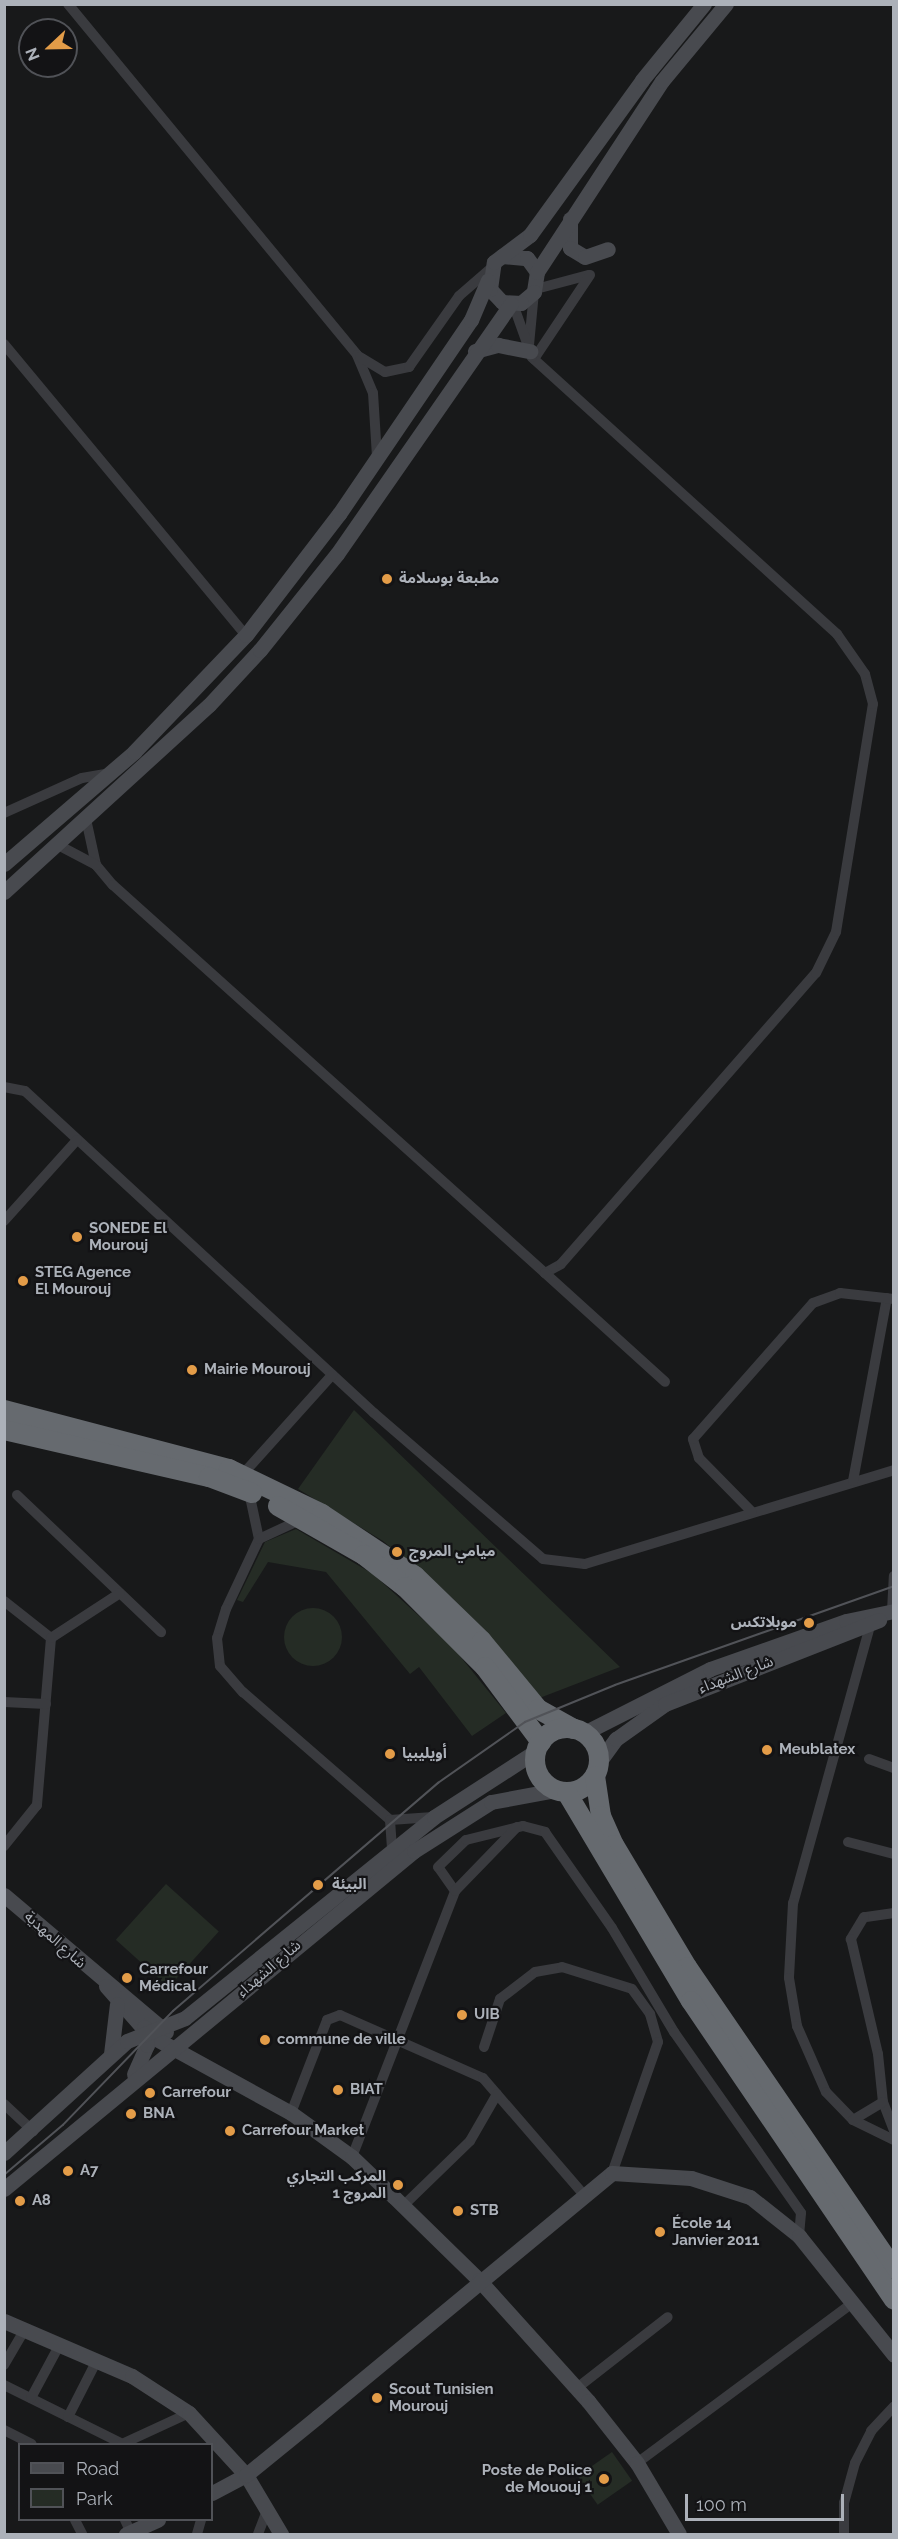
<!DOCTYPE html>
<html>
<head>
<meta charset="utf-8">
<style>
  body { margin:0 }
  #map { position:relative; width:898px; height:2539px; overflow:hidden; background:#18191a; font-family:Raleway,"Noto Sans Arabic",sans-serif }
  div>[style] { position:absolute }
  [style*='--x'] { left:calc(var(--x)*1px); top:calc(var(--y)*1px); width:calc(var(--w)*1px); rotate:calc(var(--a)*1deg) }
  .green>* { inset:0; background:#252c25; transform-origin:0 0 }
  .round { border-radius:50% }
  .street>* { height:10px; margin:-5px; padding:0 5px; transform-origin:5px; border-radius:5px; background:#3a3b3f }
  .secondary>* { height:15px; margin:-7.5px; padding:0 7.5px; transform-origin:7.5px; border-radius:7.5px; background:#484a4f }
  .highway>* { height:20px; margin:-10px; padding:0 10px; transform-origin:10px; border-radius:10px; background:#666a6f }
  .highway>.ring { margin:-10px; padding:0; box-sizing:content-box; background:none; border:20px solid #666a6f; border-radius:50% }
  .tram>* { height:1.5px; margin:-0.75px; padding:0 0.75px; transform-origin:0.75px; border-radius:0.75px; background:#515358 }
  .dots>* { width:16px; height:16px; translate:-50% -50%; box-sizing:border-box; border:3px solid #131315; border-radius:50% }
  span { translate:-50% -50%; white-space:nowrap; text-align:center; line-height:1.15; -webkit-text-stroke:4.5px #131315; paint-order:stroke }
  .poi-label { font-size:15px; color:#acb1b9; font-weight:700 }
  .left { translate:0 -50%; text-align:left }
  .right { translate:-100% -50%; text-align:right }
  .street-label { font-size:15px; color:#acb1b9 }
  .frame { position:absolute; inset:0; border:6px solid #acb1b9; pointer-events:none }
  .legend { position:absolute; left:18px; top:2443px; width:195px; height:78px; box-sizing:border-box; background:#131315; border:2px solid #505257; margin:0; padding:8px 10px; list-style:none; font-size:18px; color:#acb1b9 }
  .legend li { display:flex; align-items:center; gap:12px; height:30px }
  .legend b { width:30px; border:2px solid #505257 }
  .north { position:absolute; left:18px; top:18px; width:60px; height:60px; box-sizing:border-box; background:#131315; border:2px solid #505257; border-radius:50%; rotate:248deg; font-size:16px; font-weight:700; line-height:24px; text-align:center; color:#acb1b9 }
  .north::after { content:''; display:block; margin:auto; width:21px; height:27px; background:#e39c48; clip-path:polygon(50% 0,100% 100%,50% 72%,0 100%) }
  .scale { position:absolute; left:685px; top:2494px; width:159px; height:27px; box-sizing:border-box; border:3px solid #acb1b9; border-top:0; padding-left:8px; font-size:18px; line-height:21px; white-space:nowrap; color:#acb1b9; -webkit-text-stroke:4px #131315; paint-order:stroke }
</style>
</head>
<body>
<div id="map">
  <div class="green">
    <i style="clip-path:polygon(354px 1410px,620px 1667px,537px 1699px,452px 1598px,383px 1541px,298px 1489px)"></i>
    <i style="clip-path:polygon(296px 1529px,373px 1574px,451px 1645px,506px 1713px,472px 1736px,419px 1667px,410px 1674px,326px 1572px,268px 1562px,243px 1602px,237px 1600px,265px 1542px)"></i>
    <i class="round" style="left:284px;top:1608px;width:58px;height:58px"></i>
    <i style="left:166px;top:1884px;width:71px;height:75px;rotate:42deg"></i>
    <i style="left:612px;top:2452px;width:35px;height:42px;rotate:55deg"></i>
  </div>
  <div class="street">
    <i style="--x:68;--y:4;--w:455;--a:50.5"></i>
    <i style="--x:357;--y:355;--w:41;--a:67.2"></i>
    <i style="--x:373;--y:393;--w:64;--a:86.4"></i>
    <i style="--x:536;--y:289;--w:55;--a:-14.8"></i>
    <i style="--x:4;--y:344;--w:378;--a:50.3"></i>
    <i style="--x:529;--y:345;--w:53;--a:-84.6"></i>
    <i style="--x:360;--y:357;--w:29;--a:31"></i>
    <i style="--x:385;--y:372;--w:25;--a:-12"></i>
    <i style="--x:409;--y:367;--w:87;--a:-54.8"></i>
    <i style="--x:459;--y:296;--w:40;--a:-41"></i>
    <i style="--x:534;--y:359;--w:101;--a:-56.3"></i>
    <i style="--x:4;--y:813;--w:85;--a:-24.2"></i>
    <i style="--x:82;--y:778;--w:28;--a:-10"></i>
    <i style="--x:86;--y:819;--w:47;--a:77.7"></i>
    <i style="--x:96;--y:865;--w:26;--a:50"></i>
    <i style="--x:113;--y:885;--w:581;--a:41.93"></i>
    <i style="--x:545;--y:1273;--w:18;--a:-29"></i>
    <i style="--x:561;--y:1264;--w:387;--a:-48.8"></i>
    <i style="--x:816;--y:973;--w:46;--a:-64"></i>
    <i style="--x:836;--y:932;--w:231;--a:-80.8"></i>
    <i style="--x:873;--y:704;--w:31;--a:-105"></i>
    <i style="--x:865;--y:674;--w:49;--a:-125"></i>
    <i style="--x:837;--y:634;--w:412;--a:-137.8"></i>
    <i style="--x:532;--y:357;--w:56;--a:-109.7"></i>
    <i style="--x:60;--y:846;--w:41;--a:27.8"></i>
    <i style="--x:4;--y:1087;--w:21;--a:11"></i>
    <i style="--x:25;--y:1091;--w:475;--a:42.7"></i>
    <i style="--x:374;--y:1413;--w:223;--a:40.8"></i>
    <i style="--x:543;--y:1559;--w:42;--a:6.8"></i>
    <i style="--x:585;--y:1564;--w:323;--a:-16.9"></i>
    <i style="--x:4;--y:1221;--w:109;--a:-48"></i>
    <i style="--x:545;--y:1273;--w:162;--a:42.2"></i>
    <i style="--x:242;--y:1475;--w:135;--a:-48"></i>
    <i style="--x:853;--y:1481;--w:186;--a:-79.5"></i>
    <i style="--x:249;--y:1492;--w:48;--a:78"></i>
    <i style="--x:259;--y:1539;--w:77;--a:115.2"></i>
    <i style="--x:226;--y:1609;--w:30;--a:107"></i>
    <i style="--x:217;--y:1638;--w:28;--a:84"></i>
    <i style="--x:220;--y:1666;--w:35;--a:49"></i>
    <i style="--x:243;--y:1692;--w:195;--a:41"></i>
    <i style="--x:390;--y:1820;--w:43;--a:-4"></i>
    <i style="--x:17;--y:1495;--w:199;--a:43.6"></i>
    <i style="--x:752;--y:1512;--w:76;--a:-134.5"></i>
    <i style="--x:699;--y:1458;--w:20;--a:-108"></i>
    <i style="--x:693;--y:1439;--w:181;--a:-48.6"></i>
    <i style="--x:813;--y:1303;--w:29;--a:-20"></i>
    <i style="--x:840;--y:1293;--w:54;--a:6.3"></i>
    <i style="--x:259;--y:1539;--w:47;--a:-24.9"></i>
    <i style="--x:4;--y:1601;--w:60;--a:38.2"></i>
    <i style="--x:51;--y:1638;--w:168;--a:94.8"></i>
    <i style="--x:37;--y:1805;--w:53;--a:128.8"></i>
    <i style="--x:892;--y:1611;--w:35;--a:-87"></i>
    <i style="--x:872;--y:1619;--w:295;--a:105.5"></i>
    <i style="--x:793;--y:1903;--w:75;--a:93.1"></i>
    <i style="--x:789;--y:1978;--w:49;--a:80.5"></i>
    <i style="--x:797;--y:2026;--w:72;--a:66.3"></i>
    <i style="--x:826;--y:2092;--w:39;--a:46"></i>
    <i style="--x:853;--y:2120;--w:46;--a:26"></i>
    <i style="--x:51;--y:1638;--w:82;--a:-33.1"></i>
    <i style="--x:4;--y:1702;--w:42;--a:2.7"></i>
    <i style="--x:869;--y:1759;--w:27;--a:20"></i>
    <i style="--x:390;--y:1820;--w:29;--a:86"></i>
    <i style="--x:848;--y:1842;--w:48;--a:14.6"></i>
    <i style="--x:455;--y:1891;--w:29;--a:-125"></i>
    <i style="--x:438;--y:1867;--w:39;--a:-44"></i>
    <i style="--x:466;--y:1840;--w:59;--a:-13.8"></i>
    <i style="--x:523;--y:1826;--w:23;--a:15"></i>
    <i style="--x:545;--y:1832;--w:117;--a:55.1"></i>
    <i style="--x:612;--y:1928;--w:121;--a:59.2"></i>
    <i style="--x:674;--y:2032;--w:221;--a:54.9"></i>
    <i style="--x:801;--y:2213;--w:23;--a:95"></i>
    <i style="--x:894;--y:1913;--w:30;--a:172"></i>
    <i style="--x:864;--y:1917;--w:26;--a:121"></i>
    <i style="--x:851;--y:1939;--w:118;--a:76.8"></i>
    <i style="--x:878;--y:2054;--w:48;--a:84.1"></i>
    <i style="--x:883;--y:2102;--w:31;--a:69"></i>
    <i style="--x:484;--y:2047;--w:51;--a:-71.6"></i>
    <i style="--x:500;--y:1999;--w:44;--a:-37.6"></i>
    <i style="--x:535;--y:1972;--w:27;--a:-10"></i>
    <i style="--x:562;--y:1967;--w:73;--a:17.4"></i>
    <i style="--x:632;--y:1989;--w:31;--a:54"></i>
    <i style="--x:650;--y:2014;--w:29;--a:74"></i>
    <i style="--x:658;--y:2042;--w:139;--a:109.3"></i>
    <i style="--x:4;--y:2104;--w:40;--a:43"></i>
    <i style="--x:291;--y:2113;--w:100;--a:-68.8"></i>
    <i style="--x:327;--y:2020;--w:14;--a:-21"></i>
    <i style="--x:340;--y:2015;--w:156;--a:23.8"></i>
    <i style="--x:483;--y:2078;--w:156;--a:49.2"></i>
    <i style="--x:853;--y:2120;--w:35;--a:-31"></i>
    <i style="--x:352;--y:2157;--w:285;--a:-68.8"></i>
    <i style="--x:455;--y:1891;--w:89;--a:-45.9"></i>
    <i style="--x:403;--y:2206;--w:93;--a:-44.1"></i>
    <i style="--x:470;--y:2141;--w:54;--a:-60.1"></i>
    <i style="--x:4;--y:2365;--w:42;--a:-59.7"></i>
    <i style="--x:4;--y:2385;--w:133;--a:26.4"></i>
    <i style="--x:577;--y:2388;--w:115;--a:-38"></i>
    <i style="--x:31;--y:2398;--w:61;--a:-61.8"></i>
    <i style="--x:68;--y:2417;--w:64;--a:-63"></i>
    <i style="--x:4;--y:2430;--w:31;--a:27"></i>
    <i style="--x:122;--y:2444;--w:74;--a:-24.8"></i>
    <i style="--x:637;--y:2463;--w:270;--a:-36.6"></i>
    <i style="--x:75;--y:2520;--w:16;--a:63"></i>
    <i style="--x:125;--y:2520;--w:14;--a:65"></i>
    <i style="--x:197;--y:2534;--w:15;--a:-74"></i>
    <i style="--x:258;--y:2534;--w:26;--a:-69"></i>
    <i style="--x:844;--y:2534;--w:31;--a:-90"></i>
    <i style="--x:844;--y:2503;--w:41;--a:-74.6"></i>
    <i style="--x:855;--y:2463;--w:36;--a:-63"></i>
    <i style="--x:871;--y:2431;--w:34;--a:-47"></i>
  </div>
  <div class="secondary">
    <i style="--x:570;--y:219;--w:29;--a:90"></i>
    <i style="--x:570;--y:248;--w:17;--a:31"></i>
    <i style="--x:585;--y:257;--w:24;--a:-19"></i>
    <i style="--x:502;--y:256;--w:25;--a:5"></i>
    <i style="--x:527;--y:258;--w:17;--a:54"></i>
    <i style="--x:537;--y:272;--w:20;--a:99"></i>
    <i style="--x:534;--y:292;--w:17;--a:140"></i>
    <i style="--x:521;--y:303;--w:19;--a:-177"></i>
    <i style="--x:502;--y:302;--w:18;--a:-133"></i>
    <i style="--x:490;--y:289;--w:27;--a:-82"></i>
    <i style="--x:494;--y:262;--w:45;--a:-36.9"></i>
    <i style="--x:530;--y:235;--w:191;--a:-54.1"></i>
    <i style="--x:642;--y:80;--w:98;--a:-50.8"></i>
    <i style="--x:537;--y:272;--w:228;--a:-56.8"></i>
    <i style="--x:662;--y:81;--w:100;--a:-50.3"></i>
    <i style="--x:475;--y:351;--w:24;--a:-15"></i>
    <i style="--x:498;--y:345;--w:33;--a:11"></i>
    <i style="--x:4;--y:864;--w:172;--a:-40.7"></i>
    <i style="--x:134;--y:752;--w:162;--a:-46.3"></i>
    <i style="--x:246;--y:635;--w:153;--a:-52.5"></i>
    <i style="--x:339;--y:514;--w:235;--a:-55.8"></i>
    <i style="--x:471;--y:320;--w:43;--a:-67"></i>
    <i style="--x:4;--y:892;--w:277;--a:-42.4"></i>
    <i style="--x:209;--y:705;--w:75;--a:-47.2"></i>
    <i style="--x:260;--y:650;--w:123;--a:-51.3"></i>
    <i style="--x:337;--y:554;--w:305;--a:-55.2"></i>
    <i style="--x:584;--y:1733;--w:141;--a:-26.9"></i>
    <i style="--x:710;--y:1669;--w:144;--a:-19.4"></i>
    <i style="--x:846;--y:1621;--w:49;--a:-11.8"></i>
    <i style="--x:599;--y:1762;--w:29;--a:-54"></i>
    <i style="--x:616;--y:1739;--w:60;--a:-35.5"></i>
    <i style="--x:665;--y:1704;--w:230;--a:-21.4"></i>
    <i style="--x:4;--y:1895;--w:212;--a:40.2"></i>
    <i style="--x:106;--y:1986;--w:65;--a:48.7"></i>
    <i style="--x:149;--y:2035;--w:162;--a:28.8"></i>
    <i style="--x:291;--y:2113;--w:75;--a:35.8"></i>
    <i style="--x:352;--y:2157;--w:57;--a:43.6"></i>
    <i style="--x:393;--y:2196;--w:120;--a:44.3"></i>
    <i style="--x:479;--y:2280;--w:163;--a:48"></i>
    <i style="--x:588;--y:2401;--w:79;--a:51.7"></i>
    <i style="--x:637;--y:2463;--w:82;--a:59.4"></i>
    <i style="--x:111;--y:2054;--w:50;--a:-83.2"></i>
    <i style="--x:134;--y:2074;--w:32;--a:-66"></i>
    <i style="--x:147;--y:2045;--w:18;--a:-99"></i>
    <i style="--x:4;--y:2153;--w:166;--a:-42.3"></i>
    <i style="--x:127;--y:2041;--w:62;--a:-21.6"></i>
    <i style="--x:185;--y:2018;--w:320;--a:-38.9"></i>
    <i style="--x:434;--y:1817;--w:121;--a:-32.9"></i>
    <i style="--x:4;--y:2189;--w:531;--a:-39.5"></i>
    <i style="--x:414;--y:1851;--w:91;--a:-32.5"></i>
    <i style="--x:491;--y:1802;--w:65;--a:-10.6"></i>
    <i style="--x:4;--y:2321;--w:139;--a:23.3"></i>
    <i style="--x:132;--y:2376;--w:68;--a:33"></i>
    <i style="--x:189;--y:2413;--w:84;--a:47.4"></i>
    <i style="--x:246;--y:2475;--w:69;--a:59.3"></i>
    <i style="--x:212;--y:2493;--w:38;--a:-28"></i>
    <i style="--x:246;--y:2475;--w:92;--a:-39.2"></i>
    <i style="--x:317;--y:2417;--w:383;--a:-39.6"></i>
    <i style="--x:612;--y:2173;--w:79;--a:3.6"></i>
    <i style="--x:691;--y:2178;--w:62;--a:17.9"></i>
    <i style="--x:750;--y:2197;--w:63;--a:38.5"></i>
    <i style="--x:799;--y:2236;--w:152;--a:51.4"></i>
    <i style="--x:126;--y:2534;--w:35;--a:-24"></i>
  </div>
  <div class="highway">
    <i style="--x:4;--y:1410;--w:233;--a:14.7"></i>
    <i style="--x:229;--y:1469;--w:103;--a:25.8"></i>
    <i style="--x:322;--y:1514;--w:112;--a:33.7"></i>
    <i style="--x:415;--y:1576;--w:93;--a:44.1"></i>
    <i style="--x:482;--y:1641;--w:88;--a:50.5"></i>
    <i style="--x:538;--y:1709;--w:41;--a:29.1"></i>
    <i style="--x:4;--y:1430;--w:210;--a:12.9"></i>
    <i style="--x:209;--y:1477;--w:46;--a:20.4"></i>
    <i style="--x:278;--y:1506;--w:99;--a:29.7"></i>
    <i style="--x:364;--y:1555;--w:52;--a:38"></i>
    <i style="--x:405;--y:1587;--w:113;--a:45"></i>
    <i style="--x:485;--y:1667;--w:94;--a:53.3"></i>
    <i class="ring" style="left:535px;top:1728px;width:44px;height:44px"></i>
    <i style="--x:595;--y:1776;--w:40;--a:81.5"></i>
    <i style="--x:601;--y:1816;--w:32;--a:66"></i>
    <i style="--x:614;--y:1845;--w:142;--a:59.1"></i>
    <i style="--x:687;--y:1967;--w:366;--a:55.6"></i>
    <i style="--x:567;--y:1793;--w:242;--a:59.2"></i>
    <i style="--x:691;--y:2001;--w:361;--a:55.8"></i>
  </div>
  <div class="tram">
    <i style="--x:4;--y:2175;--w:77;--a:-40.3"></i>
    <i style="--x:63;--y:2125;--w:158;--a:-46"></i>
    <i style="--x:173;--y:2011;--w:350;--a:-40.7"></i>
    <i style="--x:438;--y:1783;--w:106;--a:-35"></i>
    <i style="--x:525;--y:1722;--w:97;--a:-22.3"></i>
    <i style="--x:615;--y:1685;--w:296;--a:-19.5"></i>
  </div>
  <div class="dots">
    <i style="left:387px;top:579px;background:#e39c48"></i>
    <i style="left:77px;top:1237px;background:#e39c48"></i>
    <i style="left:23px;top:1281px;background:#e39c48"></i>
    <i style="left:192px;top:1370px;background:#e39c48"></i>
    <i style="left:397px;top:1552px;background:#e39c48"></i>
    <i style="left:809px;top:1623px;background:#e39c48"></i>
    <i style="left:767px;top:1750px;background:#e39c48"></i>
    <i style="left:390px;top:1754px;background:#e39c48"></i>
    <i style="left:318px;top:1885px;background:#e39c48"></i>
    <i style="left:127px;top:1978px;background:#e39c48"></i>
    <i style="left:462px;top:2015px;background:#e39c48"></i>
    <i style="left:265px;top:2040px;background:#e39c48"></i>
    <i style="left:338px;top:2090px;background:#e39c48"></i>
    <i style="left:150px;top:2093px;background:#e39c48"></i>
    <i style="left:131px;top:2114px;background:#e39c48"></i>
    <i style="left:230px;top:2131px;background:#e39c48"></i>
    <i style="left:68px;top:2171px;background:#e39c48"></i>
    <i style="left:398px;top:2185px;background:#e39c48"></i>
    <i style="left:20px;top:2201px;background:#e39c48"></i>
    <i style="left:458px;top:2211px;background:#e39c48"></i>
    <i style="left:660px;top:2232px;background:#e39c48"></i>
    <i style="left:377px;top:2398px;background:#e39c48"></i>
    <i style="left:604px;top:2479px;background:#e39c48"></i>
  </div>
  <div class="poi-label">
    <span class="left" style="left:399px;top:579px">مطبعة بوسلامة</span>
    <span class="left" style="left:89px;top:1237px">SONEDE El<br>Mourouj</span>
    <span class="left" style="left:35px;top:1281px">STEG Agence<br>El Mourouj</span>
    <span class="left" style="left:204px;top:1370px">Mairie Mourouj</span>
    <span class="left" style="left:409px;top:1552px">ميامي المروج</span>
    <span class="right" style="left:797px;top:1623px">موبلاتكس</span>
    <span class="left" style="left:779px;top:1750px">Meublatex</span>
    <span class="left" style="left:402px;top:1754px">أويليبيا</span>
    <span class="left" style="left:332px;top:1885px">البيئة</span>
    <span class="left" style="left:139px;top:1978px">Carrefour<br>Médical</span>
    <span class="left" style="left:474px;top:2015px">UIB</span>
    <span class="left" style="left:277px;top:2040px">commune de ville</span>
    <span class="left" style="left:350px;top:2090px">BIAT</span>
    <span class="left" style="left:162px;top:2093px">Carrefour</span>
    <span class="left" style="left:143px;top:2114px">BNA</span>
    <span class="left" style="left:242px;top:2131px">Carrefour Market</span>
    <span class="left" style="left:80px;top:2171px">A7</span>
    <span class="right" style="left:386px;top:2185px">المركب التجاري<br>المروج 1</span>
    <span class="left" style="left:32px;top:2201px">A8</span>
    <span class="left" style="left:470px;top:2211px">STB</span>
    <span class="left" style="left:672px;top:2232px">École 14<br>Janvier 2011</span>
    <span class="left" style="left:389px;top:2398px">Scout Tunisien<br>Mourouj</span>
    <span class="right" style="left:592px;top:2479px">Poste de Police<br>de Mououj 1</span>
  </div>
  <div class="street-label">
    <span style="left:736px;top:1675px;rotate:-21deg">شارع الشهداء</span>
    <span style="left:55px;top:1940px;rotate:42deg">شارع المهدية</span>
    <span style="left:269px;top:1969px;rotate:-41deg">شارع الشهداء</span>
  </div>
  <div class="frame"></div>
  <ul class="legend">
  <li><b style="height:8px;background:#484a4f"></b>Road</li>
  <li><b style="height:16px;background:#252c25"></b>Park</li>
  </ul>
  <div class="north">N</div>
  <div class="scale">100 m</div>
</div>
</body>
</html>
